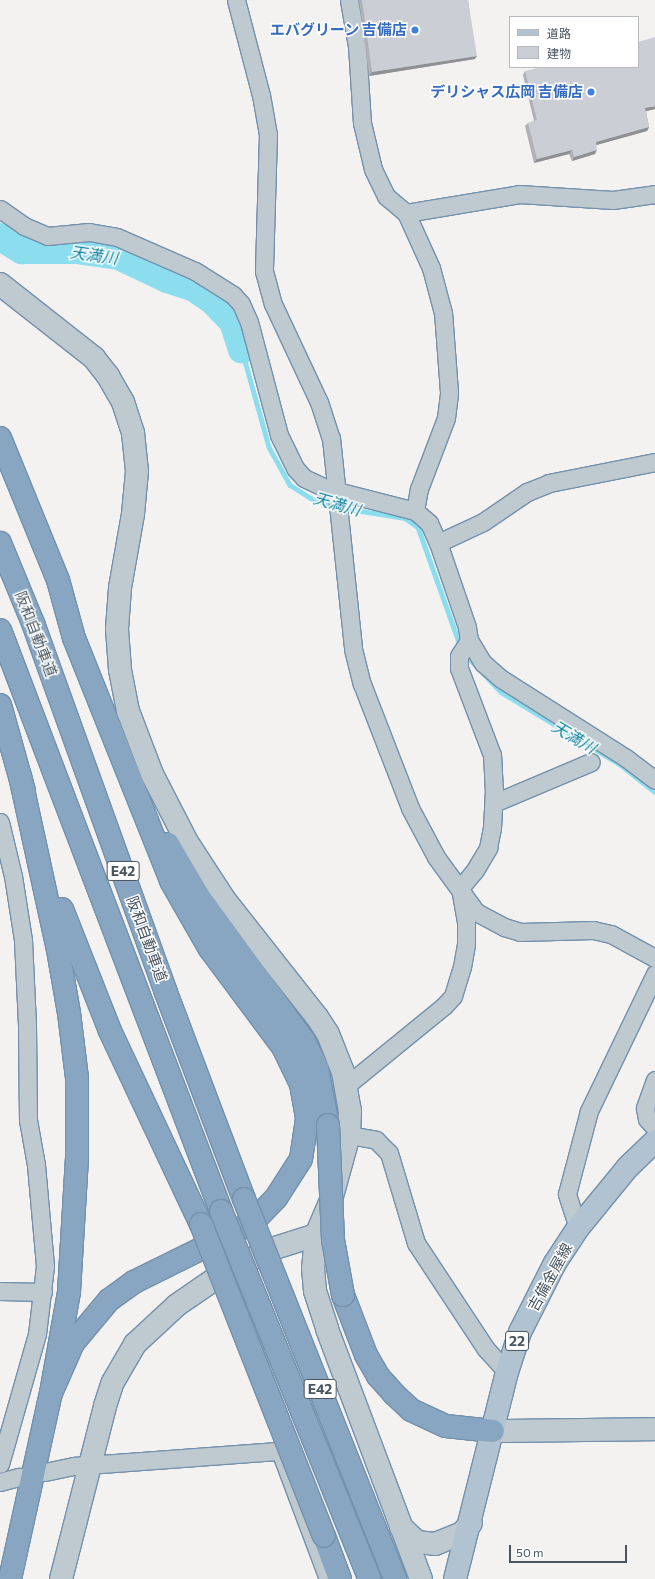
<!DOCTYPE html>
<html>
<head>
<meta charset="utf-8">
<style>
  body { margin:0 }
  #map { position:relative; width:655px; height:1579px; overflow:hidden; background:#f4f1f1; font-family:Commissioner,"Noto Sans JP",sans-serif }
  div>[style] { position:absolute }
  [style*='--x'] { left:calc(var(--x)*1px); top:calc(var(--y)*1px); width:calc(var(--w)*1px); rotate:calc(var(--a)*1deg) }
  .stream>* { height:4.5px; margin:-2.25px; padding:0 2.25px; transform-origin:2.25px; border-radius:2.25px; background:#8cdeef }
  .river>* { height:28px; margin:-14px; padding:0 14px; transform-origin:14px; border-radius:14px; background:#8cdeef }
  .roads { filter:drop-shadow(1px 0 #7391ac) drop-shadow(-1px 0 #7391ac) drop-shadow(0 1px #7391ac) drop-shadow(0 -1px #7391ac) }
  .minor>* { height:17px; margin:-8.5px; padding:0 8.5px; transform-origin:8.5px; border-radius:8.5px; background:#bfc9d0 }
  .tertiary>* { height:22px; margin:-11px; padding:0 11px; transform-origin:11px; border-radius:11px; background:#bfc9d0 }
  .primary>* { height:22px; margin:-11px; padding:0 11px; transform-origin:11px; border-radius:11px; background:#b1c2d0 }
  .motorway>* { height:22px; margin:-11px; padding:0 11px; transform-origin:11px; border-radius:11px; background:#88a6c1 }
  .bridges { filter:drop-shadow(1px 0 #7391ac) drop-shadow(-1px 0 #7391ac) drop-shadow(0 1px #7391ac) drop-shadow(0 -1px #7391ac) }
  .motorway-bridge>* { height:22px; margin:-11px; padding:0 11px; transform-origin:11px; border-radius:11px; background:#88a6c1 }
  .wall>* { inset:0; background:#afb1b6 }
  .shaded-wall>* { inset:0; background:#8e9094 }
  .building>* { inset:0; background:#cbced4 }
  .dots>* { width:11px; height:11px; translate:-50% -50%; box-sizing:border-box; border:2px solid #fff; border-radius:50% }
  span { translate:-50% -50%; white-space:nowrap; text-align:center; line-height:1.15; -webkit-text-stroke:3px #fff; paint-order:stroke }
  .shield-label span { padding:1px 3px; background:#fff; border:1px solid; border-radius:3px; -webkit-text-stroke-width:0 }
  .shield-label { font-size:14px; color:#48555f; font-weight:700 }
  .shop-label { font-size:15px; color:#366cbe; font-weight:700 }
  .right { translate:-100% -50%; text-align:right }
  .street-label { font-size:15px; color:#48555f }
  .water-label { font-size:16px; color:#0a809a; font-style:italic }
  .legend { position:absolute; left:509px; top:16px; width:130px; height:52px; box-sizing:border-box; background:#fff; border:1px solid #b6bbbf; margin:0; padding:5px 7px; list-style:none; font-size:12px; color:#48555f }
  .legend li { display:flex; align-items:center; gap:8px; height:20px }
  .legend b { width:20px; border:1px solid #b6bbbf }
  .scale { position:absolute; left:509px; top:1545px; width:118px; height:18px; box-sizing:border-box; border:2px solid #48555f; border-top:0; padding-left:5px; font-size:12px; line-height:14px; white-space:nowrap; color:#48555f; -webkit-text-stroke:3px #fff; paint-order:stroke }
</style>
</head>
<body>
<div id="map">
  <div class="stream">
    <i style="--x:242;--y:350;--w:101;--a:74.4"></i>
    <i style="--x:269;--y:447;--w:43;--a:61.1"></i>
    <i style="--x:290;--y:485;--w:28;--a:32"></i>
    <i style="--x:314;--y:500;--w:22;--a:16"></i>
    <i style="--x:342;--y:508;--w:64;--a:9"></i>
    <i style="--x:405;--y:518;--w:16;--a:35"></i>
    <i style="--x:418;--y:527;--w:128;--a:70.4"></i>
    <i style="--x:465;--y:654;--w:52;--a:46.5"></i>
    <i style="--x:501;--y:692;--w:140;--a:31.3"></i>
    <i style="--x:621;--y:765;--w:43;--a:38.5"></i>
  </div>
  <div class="river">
    <i style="--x:0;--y:237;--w:26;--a:31"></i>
    <i style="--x:22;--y:250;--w:54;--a:0"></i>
    <i style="--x:76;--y:250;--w:43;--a:7.9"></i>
    <i style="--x:119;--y:256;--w:53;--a:25.6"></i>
    <i style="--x:167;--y:279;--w:28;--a:18"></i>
    <i style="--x:194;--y:288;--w:23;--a:34"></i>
    <i style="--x:213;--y:301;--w:29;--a:46"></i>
    <i style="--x:233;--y:322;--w:29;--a:72"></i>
  </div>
  <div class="roads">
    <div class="minor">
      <i style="--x:236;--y:0;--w:98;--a:75.3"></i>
      <i style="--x:261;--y:95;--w:40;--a:80"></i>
      <i style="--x:268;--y:134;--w:137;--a:91.7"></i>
      <i style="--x:264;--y:271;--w:34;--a:75"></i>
      <i style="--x:273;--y:304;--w:108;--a:64.9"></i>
      <i style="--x:319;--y:402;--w:38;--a:72"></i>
      <i style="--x:331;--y:438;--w:212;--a:84"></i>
      <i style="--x:353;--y:649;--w:36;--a:76"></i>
      <i style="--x:362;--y:684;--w:133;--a:68.8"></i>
      <i style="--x:410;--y:808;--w:55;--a:62"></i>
      <i style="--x:436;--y:857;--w:68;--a:54"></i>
      <i style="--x:476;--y:912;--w:32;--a:28"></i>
      <i style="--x:504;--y:927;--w:17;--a:17"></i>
      <i style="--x:520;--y:932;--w:73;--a:-1.6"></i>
      <i style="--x:593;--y:930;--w:18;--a:13"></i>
      <i style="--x:611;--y:934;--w:50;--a:28.6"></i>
      <i style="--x:0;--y:209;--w:29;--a:35"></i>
      <i style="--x:24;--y:226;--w:25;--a:23"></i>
      <i style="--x:47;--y:236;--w:42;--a:-5.4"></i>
      <i style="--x:89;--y:232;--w:28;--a:10"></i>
      <i style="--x:117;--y:237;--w:85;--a:23.6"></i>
      <i style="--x:195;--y:271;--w:45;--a:32.3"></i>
      <i style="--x:233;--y:295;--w:12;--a:48"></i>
      <i style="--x:241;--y:304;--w:20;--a:66"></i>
      <i style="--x:249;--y:322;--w:117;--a:75.1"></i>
      <i style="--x:279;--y:435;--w:37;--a:64"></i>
      <i style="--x:295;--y:468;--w:13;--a:48"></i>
      <i style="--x:304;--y:478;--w:23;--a:25"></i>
      <i style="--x:325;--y:488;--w:93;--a:14.3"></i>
      <i style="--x:406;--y:213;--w:115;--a:-9.5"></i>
      <i style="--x:519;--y:194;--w:94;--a:3.7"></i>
      <i style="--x:613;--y:200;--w:42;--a:-8.1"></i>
      <i style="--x:438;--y:543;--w:50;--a:-25"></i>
      <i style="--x:483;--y:522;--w:53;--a:-34.3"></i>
      <i style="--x:527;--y:492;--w:24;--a:-22"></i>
      <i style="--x:549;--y:483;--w:108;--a:-11.2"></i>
      <i style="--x:469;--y:640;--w:27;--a:59"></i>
      <i style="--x:483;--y:663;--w:23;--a:41"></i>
      <i style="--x:500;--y:678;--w:149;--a:32.4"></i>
      <i style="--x:626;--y:758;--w:36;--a:37"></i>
      <i style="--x:494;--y:803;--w:105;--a:-22.9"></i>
      <i style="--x:0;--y:822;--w:56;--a:76.5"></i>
      <i style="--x:13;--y:876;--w:65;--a:81.1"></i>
      <i style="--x:23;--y:940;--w:86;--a:87.3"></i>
      <i style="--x:27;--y:1026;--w:94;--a:89.4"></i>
      <i style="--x:28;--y:1120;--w:46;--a:79.9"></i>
      <i style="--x:36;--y:1165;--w:101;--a:84.9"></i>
      <i style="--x:45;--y:1266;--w:68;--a:96.7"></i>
      <i style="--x:37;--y:1334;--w:135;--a:105.9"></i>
      <i style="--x:655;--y:1080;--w:30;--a:110"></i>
      <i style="--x:645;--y:1108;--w:11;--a:80"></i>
      <i style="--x:647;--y:1119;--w:12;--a:48"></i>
      <i style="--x:347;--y:1085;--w:125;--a:-39.2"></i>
      <i style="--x:444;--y:1006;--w:13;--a:-48"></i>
      <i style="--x:453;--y:996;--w:30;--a:-73"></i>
      <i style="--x:462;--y:967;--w:23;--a:-80"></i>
      <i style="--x:466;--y:944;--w:22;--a:-90"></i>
      <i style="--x:466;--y:922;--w:35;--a:-100"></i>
      <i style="--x:460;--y:888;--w:23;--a:-50"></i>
      <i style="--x:475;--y:870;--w:26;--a:-59"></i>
      <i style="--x:488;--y:848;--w:20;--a:-79"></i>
      <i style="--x:492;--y:828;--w:36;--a:-87"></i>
      <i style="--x:494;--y:792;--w:37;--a:-93"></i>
      <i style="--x:492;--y:755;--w:93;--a:-110.8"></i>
      <i style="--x:459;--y:668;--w:12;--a:-90"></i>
      <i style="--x:459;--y:656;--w:19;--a:-58"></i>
      <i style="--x:469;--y:640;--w:13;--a:-99"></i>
      <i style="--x:467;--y:627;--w:89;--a:-109"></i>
      <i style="--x:438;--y:543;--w:22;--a:-114"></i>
      <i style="--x:429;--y:523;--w:18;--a:-139"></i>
      <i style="--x:415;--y:511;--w:22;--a:-80"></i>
      <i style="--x:419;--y:489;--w:76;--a:-69.2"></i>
      <i style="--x:446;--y:418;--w:26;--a:-83"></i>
      <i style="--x:449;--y:392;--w:79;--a:-94.3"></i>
      <i style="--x:443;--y:313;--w:47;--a:-104.9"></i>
      <i style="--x:431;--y:268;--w:60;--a:-114.4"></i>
      <i style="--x:406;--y:213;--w:26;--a:-140"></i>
      <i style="--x:386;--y:196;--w:30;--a:-116"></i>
      <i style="--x:373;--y:169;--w:47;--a:-103.4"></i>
      <i style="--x:362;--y:123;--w:77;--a:-93.7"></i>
      <i style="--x:357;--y:46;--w:47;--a:-99.9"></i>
      <i style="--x:349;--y:1135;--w:27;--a:10"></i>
      <i style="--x:376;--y:1140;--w:18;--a:45"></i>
      <i style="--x:389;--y:1153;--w:94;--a:73.3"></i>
      <i style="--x:416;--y:1243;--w:127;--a:56.6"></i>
      <i style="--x:486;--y:1349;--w:31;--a:48"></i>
      <i style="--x:578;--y:1228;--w:36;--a:-108"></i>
      <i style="--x:567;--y:1194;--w:86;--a:-75.2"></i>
      <i style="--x:589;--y:1111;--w:152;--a:-64.3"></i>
      <i style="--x:0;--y:1291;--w:43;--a:1.3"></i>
      <i style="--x:45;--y:1472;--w:30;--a:-12"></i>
      <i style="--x:74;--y:1466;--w:207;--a:-4.2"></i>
      <i style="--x:280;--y:1451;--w:137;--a:69.4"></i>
      <i style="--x:0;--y:1482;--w:20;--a:-15"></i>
    </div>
    <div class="tertiary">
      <i style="--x:0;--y:284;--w:120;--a:38.2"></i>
      <i style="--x:94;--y:358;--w:23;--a:52"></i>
      <i style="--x:108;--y:376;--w:30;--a:60"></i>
      <i style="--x:123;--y:402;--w:33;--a:72"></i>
      <i style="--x:133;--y:433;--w:38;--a:84"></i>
      <i style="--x:137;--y:471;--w:43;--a:95.3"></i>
      <i style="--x:133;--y:514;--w:75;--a:100"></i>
      <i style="--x:120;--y:588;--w:41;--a:94.2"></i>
      <i style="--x:117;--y:629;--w:41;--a:85.8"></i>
      <i style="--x:120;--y:670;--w:42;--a:79"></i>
      <i style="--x:128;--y:711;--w:67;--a:69.1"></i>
      <i style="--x:152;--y:774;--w:76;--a:62.8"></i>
      <i style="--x:187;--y:842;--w:68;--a:57"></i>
      <i style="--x:224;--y:899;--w:150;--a:51.8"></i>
      <i style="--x:317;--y:1017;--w:20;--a:57"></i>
      <i style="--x:328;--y:1034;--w:41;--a:68.5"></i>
      <i style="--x:343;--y:1072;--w:39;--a:80"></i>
      <i style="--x:350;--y:1110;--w:25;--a:92"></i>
      <i style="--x:349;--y:1135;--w:67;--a:105.5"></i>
      <i style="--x:331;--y:1200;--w:38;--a:113"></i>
      <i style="--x:316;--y:1235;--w:33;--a:95"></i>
      <i style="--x:313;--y:1268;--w:23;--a:85"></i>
      <i style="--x:315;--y:1291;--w:40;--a:72"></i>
      <i style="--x:327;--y:1329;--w:267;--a:69.4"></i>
      <i style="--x:493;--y:1431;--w:162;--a:-0.7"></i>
      <i style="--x:401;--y:1527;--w:22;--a:43"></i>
      <i style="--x:417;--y:1542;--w:18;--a:6"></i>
      <i style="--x:435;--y:1544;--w:29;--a:-22"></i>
      <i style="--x:462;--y:1533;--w:13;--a:-48"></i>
      <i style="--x:61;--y:1579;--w:179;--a:-75.7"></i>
      <i style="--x:105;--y:1406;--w:25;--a:-72"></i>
      <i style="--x:113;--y:1382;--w:44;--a:-59.9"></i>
      <i style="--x:135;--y:1344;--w:57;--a:-42.9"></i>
      <i style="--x:177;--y:1305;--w:62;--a:-34.5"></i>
      <i style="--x:228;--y:1270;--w:52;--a:-25.1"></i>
      <i style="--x:275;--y:1248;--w:43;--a:-17.6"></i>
    </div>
    <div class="primary">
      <i style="--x:455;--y:1579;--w:213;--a:-75.9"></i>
      <i style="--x:507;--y:1372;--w:42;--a:-72"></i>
      <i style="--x:520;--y:1332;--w:77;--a:-63.1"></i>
      <i style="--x:555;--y:1263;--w:42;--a:-56.7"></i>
      <i style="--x:578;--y:1228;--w:79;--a:-50.7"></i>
      <i style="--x:628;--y:1167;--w:37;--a:-44"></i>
    </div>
    <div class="motorway">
      <i style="--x:0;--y:438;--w:153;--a:67.8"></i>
      <i style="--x:58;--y:580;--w:60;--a:74.6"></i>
      <i style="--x:74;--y:638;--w:262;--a:68.2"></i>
      <i style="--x:171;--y:881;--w:78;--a:60.2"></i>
      <i style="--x:210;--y:949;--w:122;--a:53.3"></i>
      <i style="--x:283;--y:1047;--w:41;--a:64.1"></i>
      <i style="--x:301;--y:1084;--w:36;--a:80"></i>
      <i style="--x:307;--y:1119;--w:40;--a:98.5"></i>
      <i style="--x:301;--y:1159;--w:46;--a:122.7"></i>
      <i style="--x:276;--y:1198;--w:29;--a:134"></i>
      <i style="--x:256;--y:1219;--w:25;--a:148"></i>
      <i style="--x:235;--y:1232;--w:113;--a:153.7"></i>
      <i style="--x:134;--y:1282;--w:31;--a:144"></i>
      <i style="--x:109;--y:1300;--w:56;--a:129.9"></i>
      <i style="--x:73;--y:1343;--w:55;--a:113.7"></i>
      <i style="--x:0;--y:543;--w:87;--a:67.6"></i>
      <i style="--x:33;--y:623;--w:390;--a:70.2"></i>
      <i style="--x:165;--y:990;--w:223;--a:69.3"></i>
      <i style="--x:0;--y:630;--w:622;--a:69.17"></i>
      <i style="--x:0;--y:705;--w:89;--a:74.4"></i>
      <i style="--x:168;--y:844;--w:61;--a:59.7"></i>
      <i style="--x:199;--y:897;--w:178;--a:53.9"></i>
      <i style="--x:304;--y:1041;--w:30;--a:64"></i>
      <i style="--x:317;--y:1068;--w:58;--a:79.1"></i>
      <i style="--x:62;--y:909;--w:131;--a:68.5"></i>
      <i style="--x:110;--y:1031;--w:213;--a:64.8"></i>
      <i style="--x:343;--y:1295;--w:64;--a:69"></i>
      <i style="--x:366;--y:1355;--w:24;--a:60"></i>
      <i style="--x:378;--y:1376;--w:24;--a:48"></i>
      <i style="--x:394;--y:1394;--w:23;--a:43"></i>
      <i style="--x:411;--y:1410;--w:38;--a:25"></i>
      <i style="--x:446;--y:1426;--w:47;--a:6.1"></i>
      <i style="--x:324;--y:1536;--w:46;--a:69.6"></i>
      <i style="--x:10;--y:1579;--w:190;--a:-77.6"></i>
      <i style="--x:51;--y:1393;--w:103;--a:-79.9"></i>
      <i style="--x:69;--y:1292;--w:133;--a:-86.6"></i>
      <i style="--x:77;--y:1159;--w:81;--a:-90"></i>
      <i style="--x:77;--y:1078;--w:65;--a:-97"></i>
      <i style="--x:69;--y:1013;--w:64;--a:-99.9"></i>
      <i style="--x:58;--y:950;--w:178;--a:-102.3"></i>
    </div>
  </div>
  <div class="bridges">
    <div class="motorway-bridge">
      <i style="--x:328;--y:1125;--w:115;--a:87.5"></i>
      <i style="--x:333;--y:1240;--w:56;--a:79.7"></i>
      <i style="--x:244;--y:1199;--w:409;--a:68.3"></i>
      <i style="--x:221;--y:1211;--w:397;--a:68"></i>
      <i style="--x:201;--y:1224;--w:335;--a:68.5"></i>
    </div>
  </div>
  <div class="wall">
    <i style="clip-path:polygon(359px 0,468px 0,475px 59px,369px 76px)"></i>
    <i style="clip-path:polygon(525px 71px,655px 109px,646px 111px,649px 127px,647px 131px,596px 145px,595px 154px,572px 161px,569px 154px,534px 163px,525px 126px,528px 123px,534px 121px,523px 75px)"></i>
  </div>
  <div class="shaded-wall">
    <i style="clip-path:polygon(477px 56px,475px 59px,369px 76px,372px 72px)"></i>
    <i style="clip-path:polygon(655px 106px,655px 109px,643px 112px,645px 108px)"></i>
    <i style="clip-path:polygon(649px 127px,647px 131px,593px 146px,596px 142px)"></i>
    <i style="clip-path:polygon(572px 150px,569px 154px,534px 163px,537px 159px)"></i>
    <i style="clip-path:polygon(597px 150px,595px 154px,572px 161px,574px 157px)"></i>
  </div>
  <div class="building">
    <i style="clip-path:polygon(362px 0,468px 0,477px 56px,372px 72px)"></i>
    <i style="clip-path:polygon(655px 37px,655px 106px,645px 108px,649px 127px,596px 142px,597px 150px,574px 157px,572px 150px,537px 159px,528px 123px,537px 120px,525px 71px,542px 67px,638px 67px,638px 42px)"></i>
  </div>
  <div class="dots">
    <i style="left:415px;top:30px;background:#3f7fe0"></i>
    <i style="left:591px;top:92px;background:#3f7fe0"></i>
  </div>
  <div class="shield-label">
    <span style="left:123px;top:871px">E42</span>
    <span style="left:517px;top:1341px">22</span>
    <span style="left:320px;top:1389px">E42</span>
  </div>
  <div class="shop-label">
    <span class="right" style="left:407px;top:30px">エバグリーン 吉備店</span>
    <span class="right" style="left:583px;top:92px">デリシャス広岡 吉備店</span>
  </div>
  <div class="street-label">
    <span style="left:36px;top:634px;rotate:69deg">阪和自動車道</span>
    <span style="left:147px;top:939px;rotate:70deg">阪和自動車道</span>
    <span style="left:550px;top:1277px;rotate:-61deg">吉備金屋線</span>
  </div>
  <div class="water-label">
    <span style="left:94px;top:255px;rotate:8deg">天満川</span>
    <span style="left:337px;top:504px;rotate:16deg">天満川</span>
    <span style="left:574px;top:737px;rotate:31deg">天満川</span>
  </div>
  <ul class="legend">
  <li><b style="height:5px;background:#b1c2d0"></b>道路</li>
  <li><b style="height:11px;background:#cbced4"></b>建物</li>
  </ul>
  <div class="scale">50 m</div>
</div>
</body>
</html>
